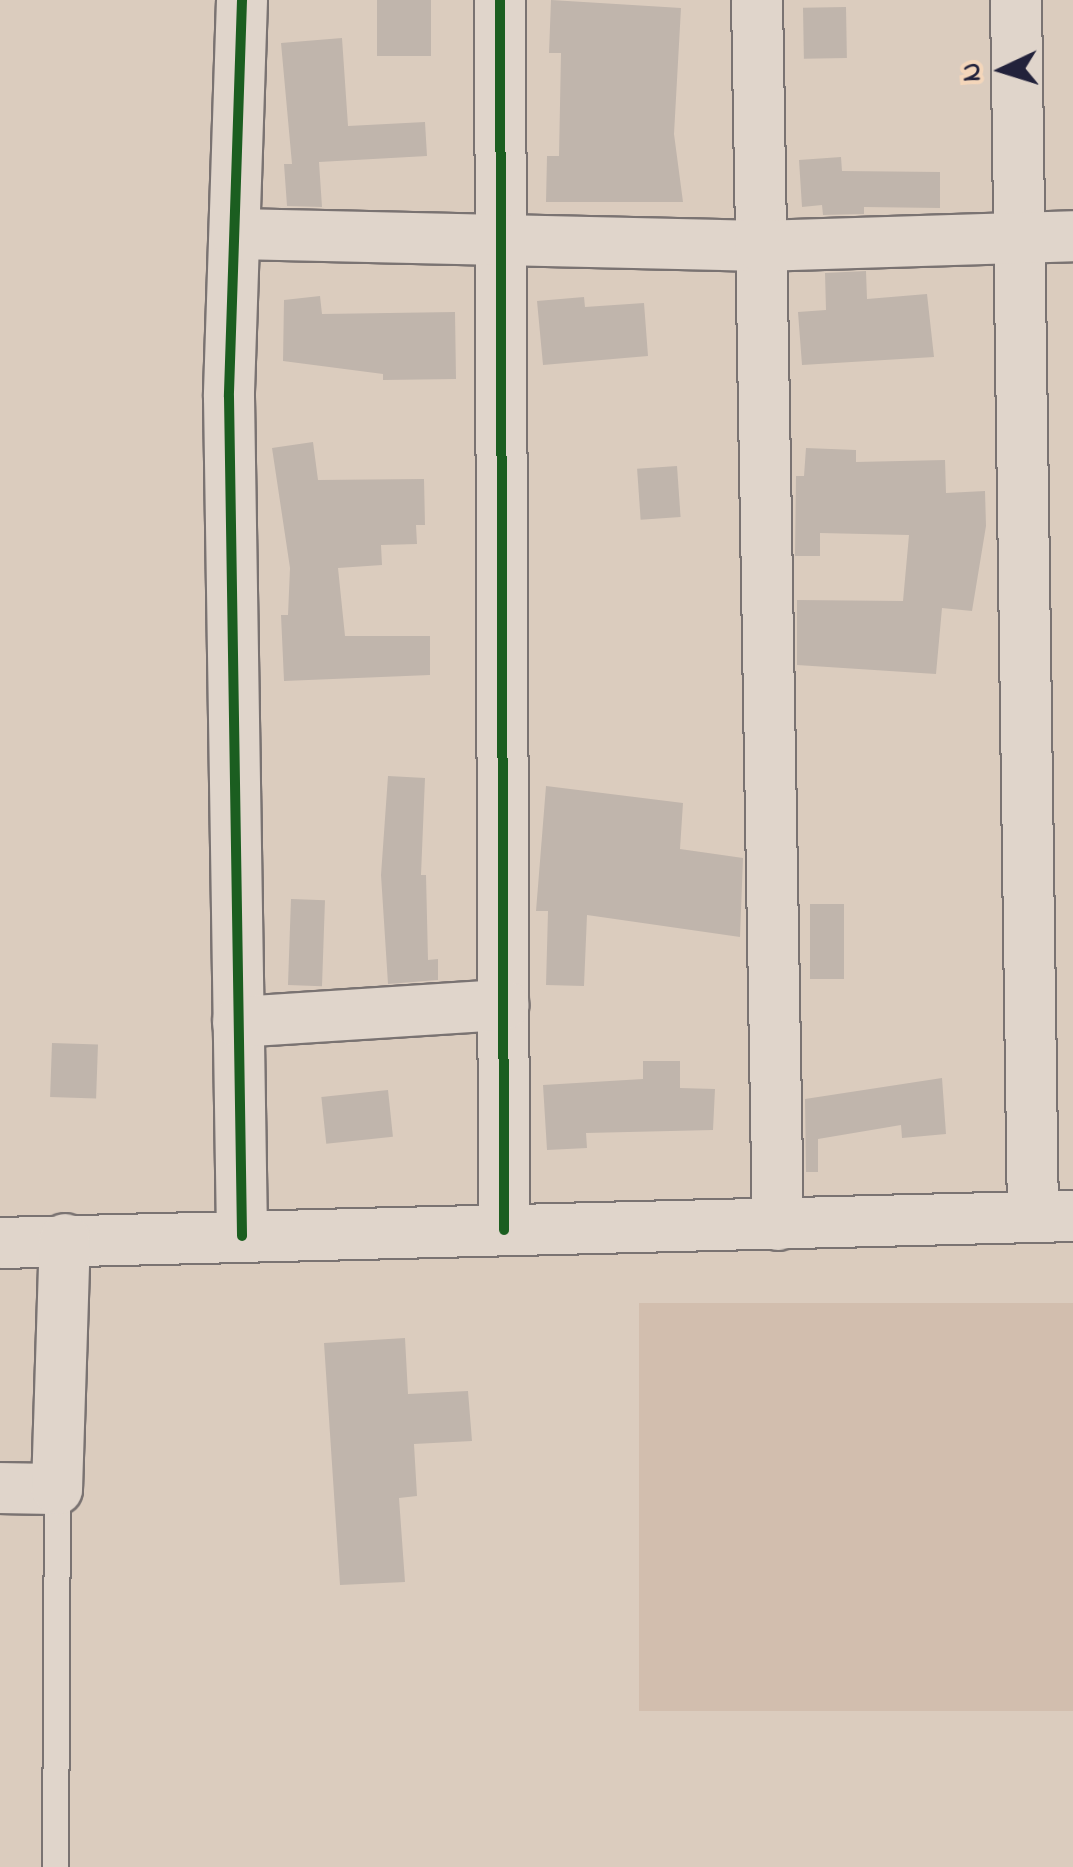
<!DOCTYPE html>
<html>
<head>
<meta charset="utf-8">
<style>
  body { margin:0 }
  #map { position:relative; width:1073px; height:1867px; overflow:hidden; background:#dbccbe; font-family:"Indie Flower",sans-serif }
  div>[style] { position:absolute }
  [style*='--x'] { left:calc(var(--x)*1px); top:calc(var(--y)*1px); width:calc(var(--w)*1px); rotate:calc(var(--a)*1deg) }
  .green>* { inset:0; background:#d2beae; transform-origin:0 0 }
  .building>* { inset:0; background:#c0b5ac; transform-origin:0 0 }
  .roads { filter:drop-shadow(2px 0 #7a7372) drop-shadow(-2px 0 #7a7372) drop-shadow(0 2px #7a7372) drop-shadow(0 -2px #7a7372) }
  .service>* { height:25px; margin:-12.5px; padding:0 12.5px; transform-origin:12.5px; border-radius:12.5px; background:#e0d5cb }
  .minor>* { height:50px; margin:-25px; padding:0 25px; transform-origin:25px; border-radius:25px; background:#e0d5cb }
  .cycleway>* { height:10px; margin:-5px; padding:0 5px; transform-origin:5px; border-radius:5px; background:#1b5e20 }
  span { translate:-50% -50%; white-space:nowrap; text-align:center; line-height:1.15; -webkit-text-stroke:8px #f4d6ba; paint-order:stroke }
  .north { position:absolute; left:953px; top:20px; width:100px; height:100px; -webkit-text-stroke:8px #f4d6ba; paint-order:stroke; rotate:266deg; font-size:28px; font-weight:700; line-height:40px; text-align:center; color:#22223b }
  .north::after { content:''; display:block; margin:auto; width:35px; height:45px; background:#22223b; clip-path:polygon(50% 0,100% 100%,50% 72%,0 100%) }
</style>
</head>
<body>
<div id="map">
  <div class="green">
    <i style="left:1073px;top:1303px;width:408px;height:434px;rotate:90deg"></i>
  </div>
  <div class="building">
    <i style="left:377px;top:0;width:54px;height:56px"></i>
    <i style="clip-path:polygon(551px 0,681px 8px,674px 134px,683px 202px,546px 202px,547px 156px,559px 156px,561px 53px,549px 53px)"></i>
    <i style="left:846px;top:7px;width:51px;height:43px;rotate:89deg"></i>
    <i style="clip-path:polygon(342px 38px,348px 126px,425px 122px,427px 156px,319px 162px,322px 207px,287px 206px,284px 164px,292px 164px,281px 43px)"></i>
    <i style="clip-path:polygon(841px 157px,842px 171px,940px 172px,940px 208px,864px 207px,864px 214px,823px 215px,822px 205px,802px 207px,799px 160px)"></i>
    <i style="clip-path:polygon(866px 271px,867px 299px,927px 294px,934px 357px,802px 365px,798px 312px,826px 310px,825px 273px)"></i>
    <i style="clip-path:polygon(320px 296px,322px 314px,455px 312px,456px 379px,383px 380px,383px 374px,283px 361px,284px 300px)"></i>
    <i style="clip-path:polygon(584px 297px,585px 307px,644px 303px,648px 356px,543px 365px,537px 301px)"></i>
    <i style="clip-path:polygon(313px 442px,318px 480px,424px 479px,425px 525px,416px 525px,417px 544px,381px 545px,382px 565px,338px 568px,345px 636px,430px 636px,430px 675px,284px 681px,281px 615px,288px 615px,290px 568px,272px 448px)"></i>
    <i style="clip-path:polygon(806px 448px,856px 450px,856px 462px,945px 460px,946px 493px,985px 491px,986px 526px,972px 611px,942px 608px,936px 674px,797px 665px,797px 600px,903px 601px,909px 535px,820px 533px,820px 556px,795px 556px,796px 476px,804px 476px)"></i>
    <i style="left:677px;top:466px;width:51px;height:40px;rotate:86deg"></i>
    <i style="clip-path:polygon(388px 776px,425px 778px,421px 875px,426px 875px,428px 960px,438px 959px,438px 980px,388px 984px,381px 875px)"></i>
    <i style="clip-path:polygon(546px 786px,683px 803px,680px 849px,743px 858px,740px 937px,587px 915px,584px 986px,546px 985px,548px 911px,536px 911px)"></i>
    <i style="left:291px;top:899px;width:34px;height:86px;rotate:2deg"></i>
    <i style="left:810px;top:904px;width:34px;height:75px"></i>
    <i style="left:52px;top:1043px;width:46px;height:54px;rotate:2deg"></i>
    <i style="clip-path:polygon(643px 1061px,680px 1061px,680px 1088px,715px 1089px,713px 1130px,586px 1133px,587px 1148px,547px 1150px,543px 1085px,643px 1079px)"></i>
    <i style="clip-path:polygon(942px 1078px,946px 1134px,902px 1138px,901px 1125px,818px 1139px,818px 1172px,806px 1172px,805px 1099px)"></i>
    <i style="left:388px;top:1090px;width:47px;height:67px;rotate:84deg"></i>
    <i style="clip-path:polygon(405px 1338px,408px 1394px,468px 1391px,472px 1441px,414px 1444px,417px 1496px,399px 1498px,405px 1582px,340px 1585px,324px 1343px)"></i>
  </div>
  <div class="roads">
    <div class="service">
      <i style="--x:55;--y:1867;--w:378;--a:-89.7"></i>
    </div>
    <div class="minor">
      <i style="--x:242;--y:0;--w:397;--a:91.9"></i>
      <i style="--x:229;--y:397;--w:839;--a:89.11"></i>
      <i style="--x:500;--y:0;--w:1230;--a:89.81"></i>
      <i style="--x:757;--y:0;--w:1225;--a:89.02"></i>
      <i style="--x:1016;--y:0;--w:1217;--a:89.2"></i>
      <i style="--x:236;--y:234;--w:524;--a:1.31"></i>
      <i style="--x:760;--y:246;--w:313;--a:-1.8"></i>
      <i style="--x:238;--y:1022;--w:266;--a:-3.7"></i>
      <i style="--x:0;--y:1243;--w:1073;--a:-1.44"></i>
      <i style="--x:0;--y:1488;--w:57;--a:1"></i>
      <i style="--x:57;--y:1489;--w:250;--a:-88.2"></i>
    </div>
  </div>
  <div class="cycleway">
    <i style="--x:242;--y:0;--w:397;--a:91.9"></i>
    <i style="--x:229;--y:397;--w:839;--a:89.11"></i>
    <i style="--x:500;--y:0;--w:1230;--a:89.81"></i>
  </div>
  <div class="north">N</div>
</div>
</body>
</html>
